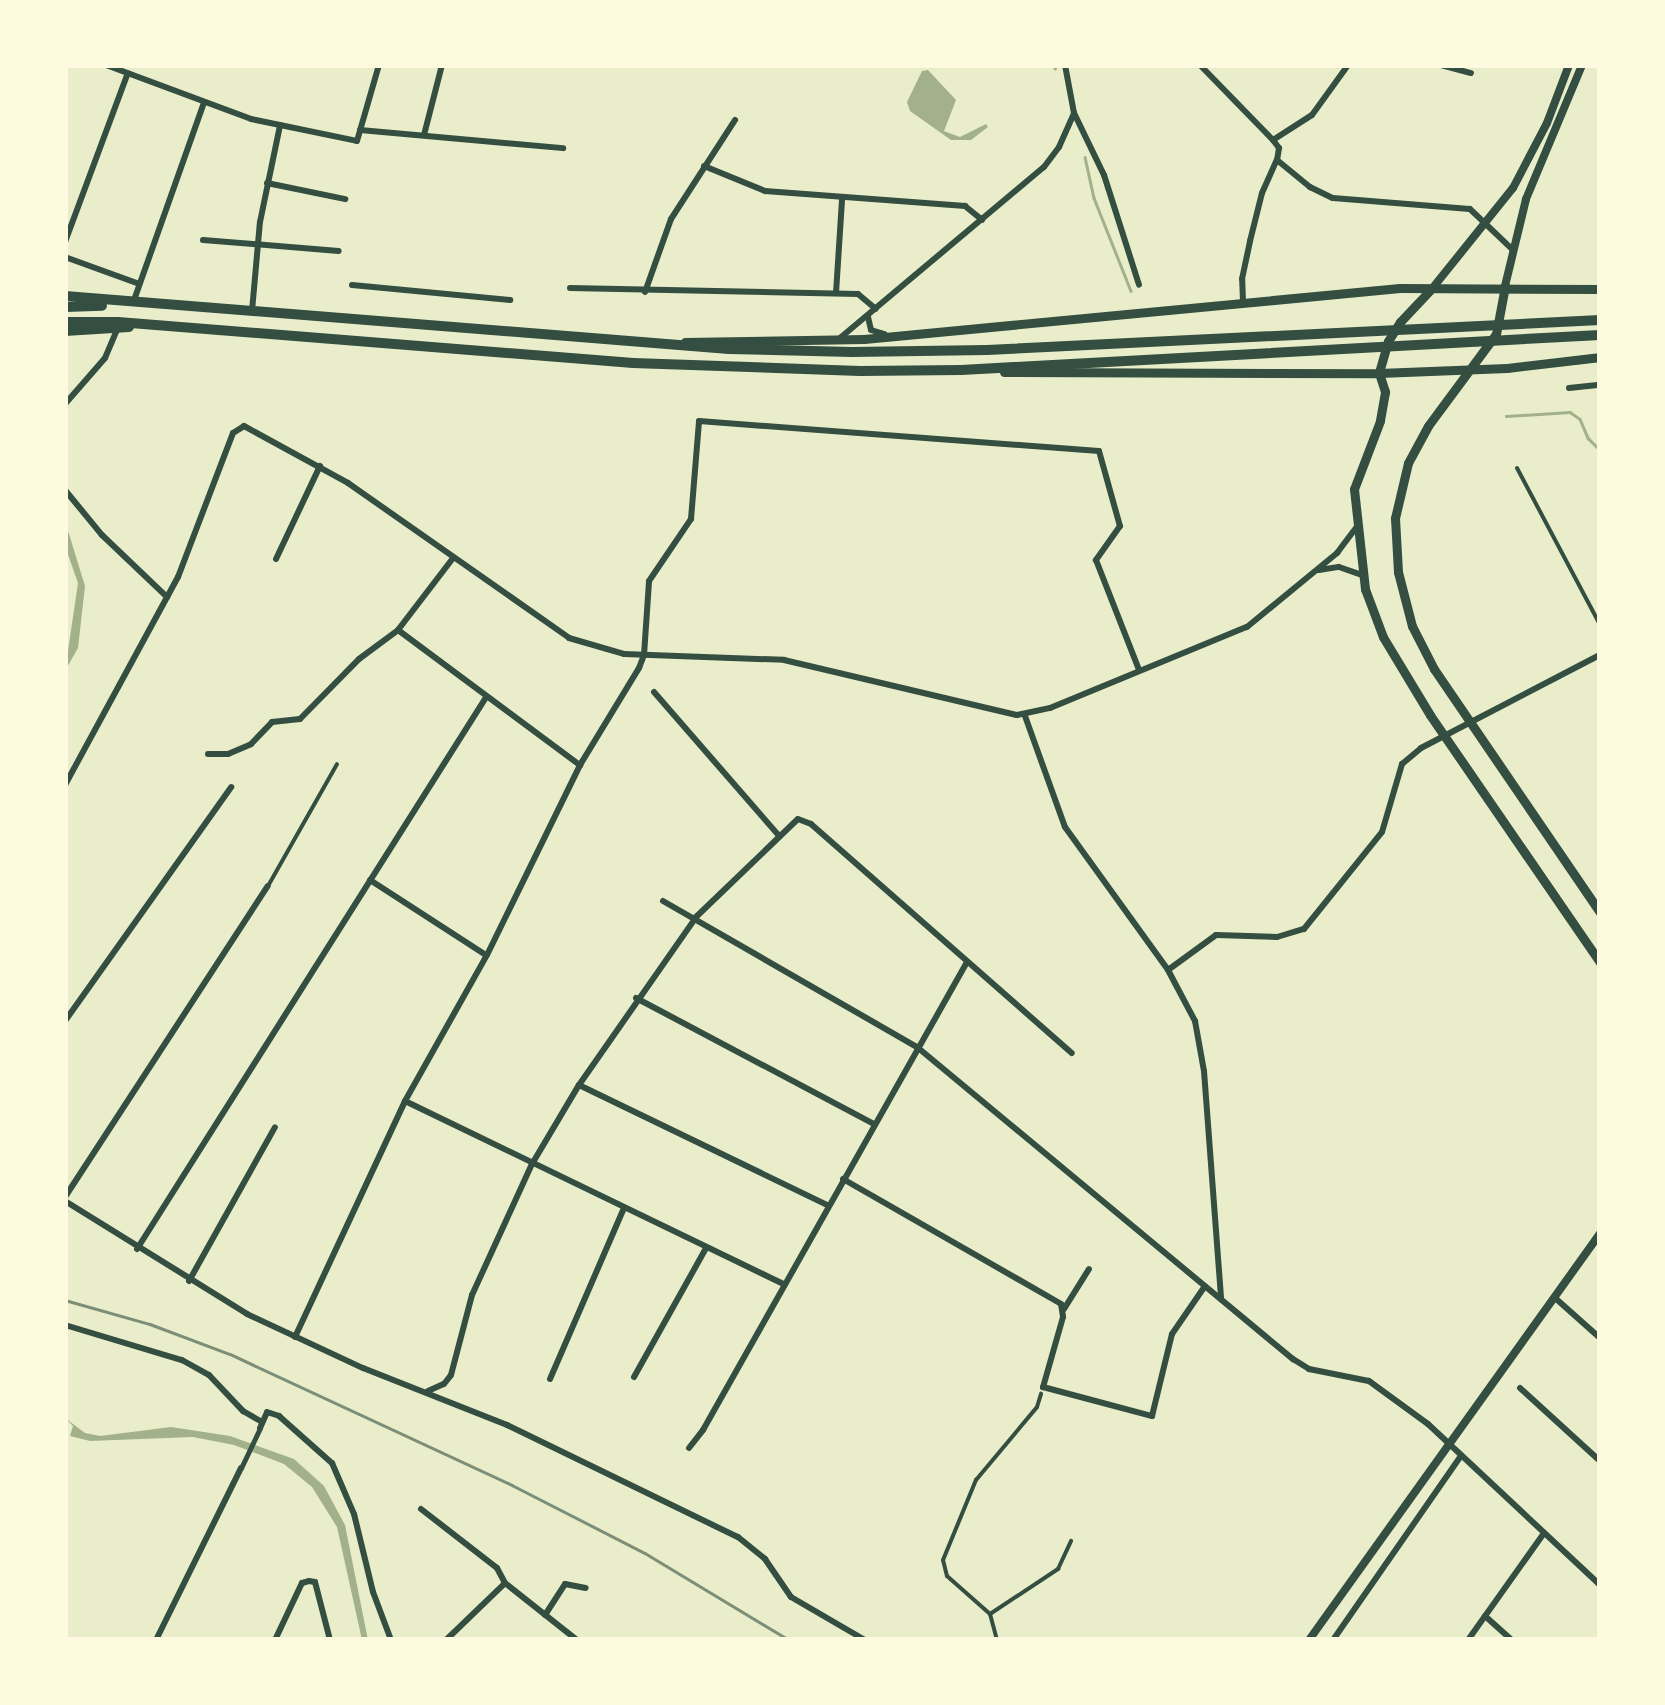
<!DOCTYPE html>
<html>
<head>
<meta charset="utf-8">
<style>
  body { margin:0 }
  #map { position:relative; width:1665px; height:1705px; overflow:hidden; background:#e9edc9; font-family:"Asap Condensed",sans-serif }
  div>[style] { position:absolute }
  [style*='--x'] { left:calc(var(--x)*1px); top:calc(var(--y)*1px); width:calc(var(--w)*1px); rotate:calc(var(--a)*1deg) }
  .water>* { inset:0; background:#a3b18a }
  .stream>* { height:2.5px; margin:-1.25px; padding:0 1.25px; transform-origin:1.25px; border-radius:1.25px; background:#a3b18a }
  .service>* { height:4px; margin:-2px; padding:0 2px; transform-origin:2px; border-radius:2px; background:#344e41 }
  .pedestrian>* { height:5px; margin:-2.5px; padding:0 2.5px; transform-origin:2.5px; border-radius:2.5px; background:#344e41 }
  .minor>* { height:6px; margin:-3px; padding:0 3px; transform-origin:3px; border-radius:3px; background:#344e41 }
  .tertiary>* { height:8px; margin:-4px; padding:0 4px; transform-origin:4px; border-radius:4px; background:#344e41 }
  .secondary>* { height:9px; margin:-4.5px; padding:0 4.5px; transform-origin:4.5px; border-radius:4.5px; background:#344e41 }
  .primary>* { height:10px; margin:-5px; padding:0 5px; transform-origin:5px; border-radius:5px; background:#344e41 }
  .rail>* { height:2.5px; margin:-1.25px; padding:0 1.25px; transform-origin:1.25px; border-radius:1.25px; background:#7c8e77 }
  span { translate:-50% -50%; white-space:nowrap; text-align:center; line-height:1.15; -webkit-text-stroke:10px #fefae0; paint-order:stroke }
  .frame { position:absolute; inset:0; border:68px solid #fefae0; pointer-events:none }
</style>
</head>
<body>
<div id="map">
  <div class="water">
    <i style="clip-path:polygon(928px 70px,956px 100px,944px 131px,960px 137px,986px 124px,988px 127px,971px 140px,951px 140px,910px 111px,907px 102px,922px 71px)"></i>
    <i style="clip-path:polygon(65px 521px,85px 586px,78px 648px,65px 671px,78px 583px,65px 546px)"></i>
    <i style="clip-path:polygon(65px 1418px,85px 1433px,100px 1436px,171px 1427px,230px 1436px,294px 1459px,324px 1486px,345px 1525px,368px 1640px,362px 1640px,337px 1527px,312px 1487px,284px 1464px,234px 1445px,193px 1437px,90px 1441px,70px 1436px,73px 1426px)"></i>
  </div>
  <div class="stream">
    <i style="--x:1053;--y:65;--w:4;--a:56"></i>
    <i style="--x:1085;--y:157;--w:42;--a:77.6"></i>
    <i style="--x:1094;--y:198;--w:100;--a:68.3"></i>
    <i style="--x:1506;--y:416;--w:64;--a:-3.6"></i>
    <i style="--x:1570;--y:412;--w:12;--a:35"></i>
    <i style="--x:1580;--y:419;--w:21;--a:67"></i>
    <i style="--x:1588;--y:438;--w:17;--a:45"></i>
  </div>
  <div class="service">
    <i style="--x:1517;--y:468;--w:178;--a:62.1"></i>
    <i style="--x:268;--y:886;--w:140;--a:-60.5"></i>
    <i style="--x:990;--y:1614;--w:82;--a:-33.5"></i>
    <i style="--x:1058;--y:1569;--w:31;--a:-65"></i>
    <i style="--x:997;--y:1640;--w:27;--a:-105"></i>
    <i style="--x:990;--y:1614;--w:57;--a:-138.5"></i>
    <i style="--x:947;--y:1576;--w:16;--a:-104"></i>
    <i style="--x:943;--y:1560;--w:87;--a:-67.6"></i>
    <i style="--x:976;--y:1480;--w:95;--a:-50.1"></i>
    <i style="--x:1037;--y:1407;--w:14;--a:-73"></i>
  </div>
  <div class="pedestrian">
    <i style="--x:241;--y:1468;--w:44;--a:-64.6"></i>
  </div>
  <div class="minor">
    <i style="--x:106;--y:65;--w:155;--a:20.4"></i>
    <i style="--x:251;--y:119;--w:108;--a:11.7"></i>
    <i style="--x:357;--y:141;--w:79;--a:-73.9"></i>
    <i style="--x:1065;--y:65;--w:49;--a:79.4"></i>
    <i style="--x:1074;--y:113;--w:69;--a:64.2"></i>
    <i style="--x:1104;--y:175;--w:115;--a:72.3"></i>
    <i style="--x:1200;--y:65;--w:105;--a:45.8"></i>
    <i style="--x:1273;--y:140;--w:10;--a:53"></i>
    <i style="--x:1279;--y:148;--w:12;--a:99"></i>
    <i style="--x:1441;--y:65;--w:31;--a:15"></i>
    <i style="--x:360;--y:130;--w:204;--a:5.1"></i>
    <i style="--x:424;--y:135;--w:72;--a:-75.6"></i>
    <i style="--x:1273;--y:140;--w:46;--a:-32.7"></i>
    <i style="--x:1312;--y:115;--w:62;--a:-54.2"></i>
    <i style="--x:1277;--y:160;--w:43;--a:39.3"></i>
    <i style="--x:1310;--y:187;--w:25;--a:26"></i>
    <i style="--x:1333;--y:198;--w:137;--a:4.6"></i>
    <i style="--x:1470;--y:209;--w:57;--a:43.6"></i>
    <i style="--x:704;--y:166;--w:66;--a:22.3"></i>
    <i style="--x:765;--y:191;--w:201;--a:4.3"></i>
    <i style="--x:965;--y:206;--w:22;--a:39"></i>
    <i style="--x:267;--y:183;--w:80;--a:11.6"></i>
    <i style="--x:203;--y:240;--w:136;--a:4.6"></i>
    <i style="--x:65;--y:242;--w:180;--a:-69.6"></i>
    <i style="--x:65;--y:257;--w:77;--a:19.9"></i>
    <i style="--x:352;--y:285;--w:159;--a:5.4"></i>
    <i style="--x:570;--y:288;--w:288;--a:1.2"></i>
    <i style="--x:858;--y:294;--w:23;--a:40"></i>
    <i style="--x:645;--y:292;--w:77;--a:-70.4"></i>
    <i style="--x:671;--y:219;--w:118;--a:-57.1"></i>
    <i style="--x:836;--y:293;--w:94;--a:-86.3"></i>
    <i style="--x:1243;--y:302;--w:23;--a:-92"></i>
    <i style="--x:1242;--y:279;--w:39;--a:-78"></i>
    <i style="--x:1250;--y:241;--w:49;--a:-76"></i>
    <i style="--x:1262;--y:193;--w:36;--a:-66"></i>
    <i style="--x:133;--y:303;--w:213;--a:-70.5"></i>
    <i style="--x:252;--y:311;--w:89;--a:-84.9"></i>
    <i style="--x:260;--y:222;--w:99;--a:-78.3"></i>
    <i style="--x:868;--y:317;--w:13;--a:77"></i>
    <i style="--x:871;--y:330;--w:14;--a:17"></i>
    <i style="--x:840;--y:338;--w:266;--a:-40"></i>
    <i style="--x:1044;--y:167;--w:25;--a:-53"></i>
    <i style="--x:1059;--y:147;--w:37;--a:-66"></i>
    <i style="--x:1569;--y:388;--w:31;--a:-6"></i>
    <i style="--x:65;--y:404;--w:61;--a:-49"></i>
    <i style="--x:105;--y:358;--w:30;--a:-67"></i>
    <i style="--x:65;--y:490;--w:58;--a:50.6"></i>
    <i style="--x:102;--y:535;--w:90;--a:43.6"></i>
    <i style="--x:276;--y:559;--w:103;--a:-64.7"></i>
    <i style="--x:1319;--y:570;--w:20;--a:-9"></i>
    <i style="--x:1339;--y:567;--w:24;--a:19"></i>
    <i style="--x:398;--y:630;--w:227;--a:36.6"></i>
    <i style="--x:654;--y:692;--w:191;--a:49"></i>
    <i style="--x:1025;--y:716;--w:118;--a:70.2"></i>
    <i style="--x:1065;--y:827;--w:176;--a:54.2"></i>
    <i style="--x:1168;--y:970;--w:58;--a:62.1"></i>
    <i style="--x:1195;--y:1021;--w:51;--a:79.8"></i>
    <i style="--x:1204;--y:1071;--w:229;--a:85.7"></i>
    <i style="--x:208;--y:754;--w:20;--a:0"></i>
    <i style="--x:228;--y:754;--w:25;--a:-23"></i>
    <i style="--x:251;--y:744;--w:30;--a:-46"></i>
    <i style="--x:272;--y:722;--w:28;--a:-6"></i>
    <i style="--x:300;--y:719;--w:84;--a:-45.5"></i>
    <i style="--x:359;--y:659;--w:49;--a:-36.6"></i>
    <i style="--x:398;--y:630;--w:91;--a:-52.6"></i>
    <i style="--x:65;--y:785;--w:237;--a:-61.5"></i>
    <i style="--x:178;--y:577;--w:154;--a:-69.1"></i>
    <i style="--x:233;--y:433;--w:13;--a:-32"></i>
    <i style="--x:244;--y:426;--w:119;--a:28.7"></i>
    <i style="--x:348;--y:483;--w:270;--a:35"></i>
    <i style="--x:569;--y:638;--w:57;--a:16.2"></i>
    <i style="--x:624;--y:654;--w:160;--a:2.1"></i>
    <i style="--x:784;--y:660;--w:239;--a:13.3"></i>
    <i style="--x:1017;--y:715;--w:34;--a:-12"></i>
    <i style="--x:1050;--y:708;--w:213;--a:-22.4"></i>
    <i style="--x:1247;--y:627;--w:117;--a:-39.4"></i>
    <i style="--x:1337;--y:553;--w:31;--a:-53"></i>
    <i style="--x:370;--y:880;--w:138;--a:32.9"></i>
    <i style="--x:663;--y:901;--w:293;--a:29.9"></i>
    <i style="--x:917;--y:1047;--w:489;--a:39.7"></i>
    <i style="--x:1293;--y:1359;--w:19;--a:32"></i>
    <i style="--x:1309;--y:1369;--w:61;--a:11.3"></i>
    <i style="--x:1369;--y:1381;--w:73;--a:36.1"></i>
    <i style="--x:1428;--y:1424;--w:236;--a:43.1"></i>
    <i style="--x:1168;--y:970;--w:59;--a:-36.1"></i>
    <i style="--x:1216;--y:935;--w:61;--a:1.9"></i>
    <i style="--x:1277;--y:937;--w:28;--a:-17"></i>
    <i style="--x:1304;--y:929;--w:124;--a:-51.2"></i>
    <i style="--x:1382;--y:832;--w:71;--a:-73.6"></i>
    <i style="--x:1402;--y:764;--w:25;--a:-40"></i>
    <i style="--x:1421;--y:748;--w:202;--a:-27.5"></i>
    <i style="--x:636;--y:998;--w:269;--a:27.9"></i>
    <i style="--x:65;--y:1021;--w:287;--a:-54.6"></i>
    <i style="--x:579;--y:1085;--w:276;--a:25.8"></i>
    <i style="--x:405;--y:1101;--w:421;--a:25.8"></i>
    <i style="--x:843;--y:1179;--w:251;--a:29.8"></i>
    <i style="--x:1061;--y:1304;--w:13;--a:81"></i>
    <i style="--x:1063;--y:1317;--w:73;--a:105.9"></i>
    <i style="--x:1043;--y:1387;--w:113;--a:14.9"></i>
    <i style="--x:1152;--y:1416;--w:84;--a:-76.3"></i>
    <i style="--x:1172;--y:1334;--w:58;--a:-55.5"></i>
    <i style="--x:65;--y:1197;--w:371;--a:-56.9"></i>
    <i style="--x:65;--y:1201;--w:214;--a:31.8"></i>
    <i style="--x:247;--y:1314;--w:128;--a:25"></i>
    <i style="--x:363;--y:1368;--w:155;--a:21.6"></i>
    <i style="--x:507;--y:1425;--w:257;--a:25.9"></i>
    <i style="--x:738;--y:1537;--w:35;--a:39"></i>
    <i style="--x:765;--y:1559;--w:46;--a:55.6"></i>
    <i style="--x:791;--y:1597;--w:86;--a:30.2"></i>
    <i style="--x:137;--y:1249;--w:651;--a:-57.68"></i>
    <i style="--x:189;--y:1281;--w:176;--a:-60.8"></i>
    <i style="--x:1554;--y:1297;--w:62;--a:41.7"></i>
    <i style="--x:1064;--y:1309;--w:47;--a:-58"></i>
    <i style="--x:65;--y:1325;--w:122;--a:16.7"></i>
    <i style="--x:182;--y:1360;--w:31;--a:29"></i>
    <i style="--x:209;--y:1375;--w:50;--a:46.6"></i>
    <i style="--x:243;--y:1411;--w:22;--a:30"></i>
    <i style="--x:295;--y:1337;--w:260;--a:-65"></i>
    <i style="--x:405;--y:1101;--w:167;--a:-60.7"></i>
    <i style="--x:487;--y:955;--w:212;--a:-63.9"></i>
    <i style="--x:580;--y:765;--w:114;--a:-58.7"></i>
    <i style="--x:639;--y:668;--w:14;--a:-69"></i>
    <i style="--x:644;--y:655;--w:74;--a:-86.1"></i>
    <i style="--x:649;--y:581;--w:75;--a:-55.9"></i>
    <i style="--x:691;--y:519;--w:98;--a:-85.3"></i>
    <i style="--x:699;--y:421;--w:401;--a:4.3"></i>
    <i style="--x:1099;--y:451;--w:78;--a:74.4"></i>
    <i style="--x:1120;--y:526;--w:42;--a:125.2"></i>
    <i style="--x:1096;--y:560;--w:118;--a:68.6"></i>
    <i style="--x:634;--y:1377;--w:148;--a:-60.8"></i>
    <i style="--x:550;--y:1379;--w:186;--a:-66.6"></i>
    <i style="--x:1520;--y:1388;--w:108;--a:42.4"></i>
    <i style="--x:428;--y:1391;--w:17;--a:-24"></i>
    <i style="--x:444;--y:1384;--w:11;--a:-52"></i>
    <i style="--x:451;--y:1375;--w:83;--a:-75.3"></i>
    <i style="--x:472;--y:1295;--w:144;--a:-65.4"></i>
    <i style="--x:532;--y:1164;--w:92;--a:-59.3"></i>
    <i style="--x:579;--y:1085;--w:205;--a:-55.1"></i>
    <i style="--x:696;--y:917;--w:141;--a:-43.9"></i>
    <i style="--x:798;--y:819;--w:14;--a:21"></i>
    <i style="--x:811;--y:824;--w:347;--a:41.3"></i>
    <i style="--x:260;--y:1428;--w:17;--a:-66"></i>
    <i style="--x:267;--y:1412;--w:13;--a:18"></i>
    <i style="--x:279;--y:1416;--w:71;--a:41.6"></i>
    <i style="--x:332;--y:1463;--w:56;--a:66.7"></i>
    <i style="--x:354;--y:1514;--w:80;--a:76.3"></i>
    <i style="--x:373;--y:1592;--w:51;--a:69.4"></i>
    <i style="--x:689;--y:1448;--w:23;--a:-52"></i>
    <i style="--x:703;--y:1430;--w:537;--a:-60.57"></i>
    <i style="--x:421;--y:1509;--w:96;--a:37.8"></i>
    <i style="--x:497;--y:1568;--w:17;--a:62"></i>
    <i style="--x:505;--y:1583;--w:92;--a:38.4"></i>
    <i style="--x:545;--y:1615;--w:37;--a:-57"></i>
    <i style="--x:565;--y:1584;--w:21;--a:11"></i>
    <i style="--x:1485;--y:1616;--w:36;--a:42"></i>
    <i style="--x:156;--y:1640;--w:192;--a:-63.7"></i>
    <i style="--x:275;--y:1640;--w:63;--a:-64.7"></i>
    <i style="--x:302;--y:1583;--w:7;--a:-16"></i>
    <i style="--x:309;--y:1581;--w:6;--a:9"></i>
    <i style="--x:315;--y:1582;--w:60;--a:75.5"></i>
    <i style="--x:446;--y:1640;--w:82;--a:-44"></i>
    <i style="--x:1333;--y:1640;--w:224;--a:-55.2"></i>
    <i style="--x:1468;--y:1640;--w:131;--a:-54.6"></i>
  </div>
  <div class="tertiary">
    <i style="--x:1435;--y:285;--w:124;--a:-51.2"></i>
    <i style="--x:1513;--y:188;--w:73;--a:-62.4"></i>
    <i style="--x:1547;--y:123;--w:62;--a:-69.2"></i>
    <i style="--x:1505;--y:286;--w:89;--a:-76.4"></i>
    <i style="--x:1526;--y:199;--w:145;--a:-67.3"></i>
    <i style="--x:1309;--y:1640;--w:500;--a:-54.4"></i>
  </div>
  <div class="secondary">
    <i style="--x:1505;--y:286;--w:49;--a:100.6"></i>
    <i style="--x:1496;--y:334;--w:114;--a:126.5"></i>
    <i style="--x:1428;--y:426;--w:42;--a:118.4"></i>
    <i style="--x:1408;--y:463;--w:57;--a:103.3"></i>
    <i style="--x:1395;--y:518;--w:54;--a:86.8"></i>
    <i style="--x:1398;--y:572;--w:56;--a:75.5"></i>
    <i style="--x:1412;--y:626;--w:48;--a:62.9"></i>
    <i style="--x:1434;--y:669;--w:294;--a:55.7"></i>
    <i style="--x:1433;--y:287;--w:48;--a:133.3"></i>
    <i style="--x:1400;--y:322;--w:22;--a:122"></i>
    <i style="--x:1388;--y:341;--w:33;--a:106"></i>
    <i style="--x:1379;--y:373;--w:20;--a:72"></i>
    <i style="--x:1385;--y:392;--w:29;--a:100"></i>
    <i style="--x:1380;--y:421;--w:73;--a:110.9"></i>
    <i style="--x:1354;--y:489;--w:101;--a:83.7"></i>
    <i style="--x:1365;--y:589;--w:51;--a:69.4"></i>
    <i style="--x:1383;--y:637;--w:91;--a:58.9"></i>
    <i style="--x:1430;--y:715;--w:300;--a:55.5"></i>
    <i style="--x:685;--y:342;--w:179;--a:-1"></i>
    <i style="--x:864;--y:339;--w:538;--a:-5.44"></i>
    <i style="--x:1400;--y:288;--w:200;--a:0.3"></i>
    <i style="--x:1004;--y:372;--w:375;--a:0.2"></i>
    <i style="--x:1379;--y:373;--w:128;--a:-2.2"></i>
    <i style="--x:1507;--y:368;--w:94;--a:-6.7"></i>
  </div>
  <div class="primary">
    <i style="--x:65;--y:296;--w:666;--a:4.56"></i>
    <i style="--x:729;--y:349;--w:123;--a:1.4"></i>
    <i style="--x:852;--y:352;--w:135;--a:-0.8"></i>
    <i style="--x:987;--y:350;--w:614;--a:-2.8"></i>
    <i style="--x:65;--y:307;--w:37;--a:-2"></i>
    <i style="--x:65;--y:322;--w:53;--a:0"></i>
    <i style="--x:118;--y:322;--w:517;--a:4.55"></i>
    <i style="--x:633;--y:363;--w:227;--a:2"></i>
    <i style="--x:860;--y:371;--w:101;--a:-0.6"></i>
    <i style="--x:961;--y:370;--w:640;--a:-3.14"></i>
    <i style="--x:65;--y:331;--w:64;--a:-3.6"></i>
  </div>
  <div class="rail">
    <i style="--x:65;--y:1300;--w:88;--a:15.8"></i>
    <i style="--x:150;--y:1324;--w:85;--a:20.6"></i>
    <i style="--x:230;--y:1354;--w:311;--a:24.9"></i>
    <i style="--x:512;--y:1485;--w:149;--a:27.1"></i>
    <i style="--x:645;--y:1553;--w:168;--a:31.1"></i>
  </div>
  <div class="frame"></div>
</div>
</body>
</html>
